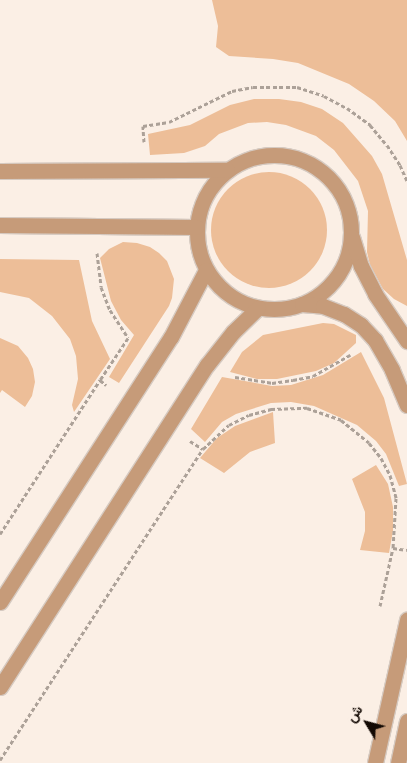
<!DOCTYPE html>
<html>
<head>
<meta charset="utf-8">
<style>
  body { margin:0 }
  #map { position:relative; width:407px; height:763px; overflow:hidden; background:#fbefe5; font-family:Karla,Vazirmatn,sans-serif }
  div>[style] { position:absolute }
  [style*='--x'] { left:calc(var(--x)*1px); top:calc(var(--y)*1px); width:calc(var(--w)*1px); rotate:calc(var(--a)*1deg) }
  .green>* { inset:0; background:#edbe98 }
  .round { border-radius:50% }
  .path>* { height:3px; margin-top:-1.5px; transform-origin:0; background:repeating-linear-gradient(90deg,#aca198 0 4px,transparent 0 6.5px) }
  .roads { filter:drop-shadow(1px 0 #d6cac1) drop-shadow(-1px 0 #d6cac1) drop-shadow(0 1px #d6cac1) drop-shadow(0 -1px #d6cac1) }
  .street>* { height:15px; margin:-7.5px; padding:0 7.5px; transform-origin:7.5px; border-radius:7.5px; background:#c69b79 }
  .street>.ring { margin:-7.5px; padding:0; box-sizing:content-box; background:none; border:15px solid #c69b79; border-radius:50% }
  span { translate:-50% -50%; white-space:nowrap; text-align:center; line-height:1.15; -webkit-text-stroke:4px #fbefe5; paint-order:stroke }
  .north { position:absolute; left:342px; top:698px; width:50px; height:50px; -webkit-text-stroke:4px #fbefe5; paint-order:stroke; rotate:307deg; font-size:14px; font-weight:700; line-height:20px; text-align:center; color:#130903 }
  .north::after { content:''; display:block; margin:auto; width:18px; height:22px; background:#130903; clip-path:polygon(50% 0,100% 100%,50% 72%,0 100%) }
</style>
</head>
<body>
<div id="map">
  <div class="green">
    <i style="clip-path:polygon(212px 0,407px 0,407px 141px,395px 121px,374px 101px,349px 84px,298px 63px,273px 59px,229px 56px,216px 47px,218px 26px)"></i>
    <i style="clip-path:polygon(254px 99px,279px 99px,301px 102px,322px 109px,343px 123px,372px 156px,382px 174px,407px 260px,407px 306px,394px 299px,383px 289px,370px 265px,367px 252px,368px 211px,358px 181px,334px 150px,316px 136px,286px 125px,267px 122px,248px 123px,219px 134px,205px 146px,184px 153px,150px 155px,148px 134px,190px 125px,230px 105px)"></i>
    <i class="round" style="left:211px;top:172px;width:116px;height:116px"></i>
    <i style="clip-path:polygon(123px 242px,137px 243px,150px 247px,159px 253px,167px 261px,174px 279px,172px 298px,169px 306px,119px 383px,109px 377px,134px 335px,121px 320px,111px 301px,100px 258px,109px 249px)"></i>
    <i style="clip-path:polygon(0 259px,79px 260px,92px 321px,110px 359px,74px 412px,72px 405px,78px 379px,76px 356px,70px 339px,52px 316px,29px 298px,0 292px)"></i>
    <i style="clip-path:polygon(323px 323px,334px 324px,356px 335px,356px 343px,334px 363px,316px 371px,277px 379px,257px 379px,230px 372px,242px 352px,263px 335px)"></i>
    <i style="clip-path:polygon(0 338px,18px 346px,28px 358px,33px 369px,35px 382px,32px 396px,25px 407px,2px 390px,0 393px)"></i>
    <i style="clip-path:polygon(361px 352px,384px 398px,407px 484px,399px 486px,386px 454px,376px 441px,357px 425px,314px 406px,291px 402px,271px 403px,236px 414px,222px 422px,205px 442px,191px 429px,222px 377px,272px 386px,291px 385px,323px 375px)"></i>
    <i style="clip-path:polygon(273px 412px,275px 443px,250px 452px,224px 473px,200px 458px,217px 438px,235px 426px)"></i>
    <i style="clip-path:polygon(376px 465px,388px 484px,393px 507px,393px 531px,389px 553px,360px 550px,365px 531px,365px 512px,352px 479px)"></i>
  </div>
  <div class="path">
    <i style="--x:144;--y:142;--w:16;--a:-94"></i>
    <i style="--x:143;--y:126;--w:26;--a:-9"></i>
    <i style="--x:169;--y:122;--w:70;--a:-26.2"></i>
    <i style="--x:232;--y:91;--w:21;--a:-11"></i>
    <i style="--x:253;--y:87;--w:44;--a:0"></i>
    <i style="--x:297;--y:87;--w:28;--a:18"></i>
    <i style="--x:324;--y:96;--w:26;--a:28"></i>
    <i style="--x:347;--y:108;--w:29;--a:36"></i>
    <i style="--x:370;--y:125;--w:26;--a:50"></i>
    <i style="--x:387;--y:145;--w:24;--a:57"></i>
    <i style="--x:400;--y:165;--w:17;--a:66"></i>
    <i style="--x:97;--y:253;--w:34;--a:83"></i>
    <i style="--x:101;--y:287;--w:25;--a:69"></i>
    <i style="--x:110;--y:310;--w:33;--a:57"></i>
    <i style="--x:128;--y:338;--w:50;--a:123.7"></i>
    <i style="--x:100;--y:380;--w:8;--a:40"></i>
    <i style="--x:235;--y:377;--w:37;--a:9"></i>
    <i style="--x:272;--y:383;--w:21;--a:-8"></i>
    <i style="--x:293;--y:380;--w:20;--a:-11"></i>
    <i style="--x:313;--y:376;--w:43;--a:-29.6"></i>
    <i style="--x:190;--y:441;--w:15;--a:32"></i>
    <i style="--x:203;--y:449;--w:35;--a:-43"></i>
    <i style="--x:229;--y:425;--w:22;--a:-27"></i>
    <i style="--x:249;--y:415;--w:23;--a:-15"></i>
    <i style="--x:271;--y:409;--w:36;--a:-2"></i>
    <i style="--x:307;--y:408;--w:36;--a:19"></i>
    <i style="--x:341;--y:420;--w:36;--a:39"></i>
    <i style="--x:369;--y:443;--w:19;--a:51"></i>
    <i style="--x:381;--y:458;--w:19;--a:62"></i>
    <i style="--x:390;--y:475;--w:24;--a:75"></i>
    <i style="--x:396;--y:498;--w:50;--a:93.4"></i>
    <i style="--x:393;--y:548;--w:14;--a:8"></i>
    <i style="--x:0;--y:534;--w:184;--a:-57"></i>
    <i style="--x:380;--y:606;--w:59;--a:-77.4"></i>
    <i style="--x:0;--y:760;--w:371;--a:-56.9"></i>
  </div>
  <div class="roads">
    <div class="street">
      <i class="ring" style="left:197px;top:155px;width:139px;height:139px"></i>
      <i style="--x:0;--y:171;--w:227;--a:-0.3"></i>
      <i style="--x:0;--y:225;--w:196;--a:0.6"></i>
      <i style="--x:352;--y:237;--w:30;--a:73"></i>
      <i style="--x:361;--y:266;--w:31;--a:63"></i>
      <i style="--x:375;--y:294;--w:57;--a:55.8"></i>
      <i style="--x:302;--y:304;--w:21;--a:5"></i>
      <i style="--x:323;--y:306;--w:22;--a:21"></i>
      <i style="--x:344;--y:314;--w:20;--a:33"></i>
      <i style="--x:361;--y:325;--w:21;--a:47"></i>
      <i style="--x:375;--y:340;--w:34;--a:60"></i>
      <i style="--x:392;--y:370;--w:38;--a:67"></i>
      <i style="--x:0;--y:602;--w:315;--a:-57.2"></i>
      <i style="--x:171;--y:337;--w:76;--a:-62.4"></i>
      <i style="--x:0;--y:687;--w:383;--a:-57.3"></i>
      <i style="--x:207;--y:365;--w:42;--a:-51.8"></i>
      <i style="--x:233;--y:332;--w:35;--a:-44"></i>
      <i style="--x:375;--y:763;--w:147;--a:-77.4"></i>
      <i style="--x:398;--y:763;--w:43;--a:-77.9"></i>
    </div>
  </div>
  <div class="north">ش</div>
</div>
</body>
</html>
